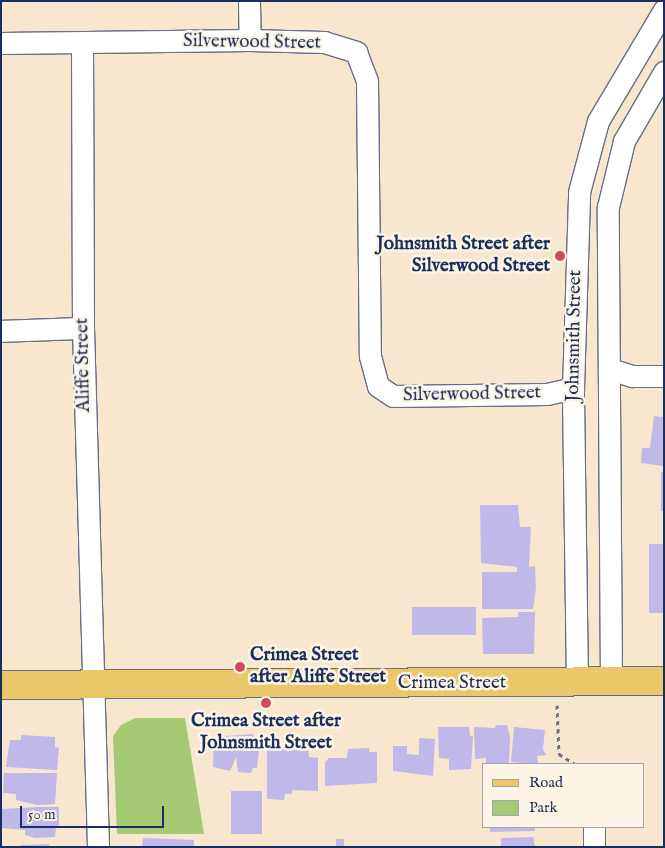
<!DOCTYPE html>
<html>
<head>
<meta charset="utf-8">
<style>
  body { margin:0 }
  #map { position:relative; width:665px; height:848px; overflow:hidden; background:#f7e7cf; font-family:"IM FELL English",serif }
  div>[style] { position:absolute }
  [style*='--x'] { left:calc(var(--x)*1px); top:calc(var(--y)*1px); width:calc(var(--w)*1px); rotate:calc(var(--a)*1deg) }
  .green>* { inset:0; background:#a6c973 }
  .building>* { inset:0; background:#bfb8e9; transform-origin:0 0 }
  .path>* { height:3px; margin-top:-1.5px; transform-origin:0; background:repeating-linear-gradient(90deg,#686f86 0 4px,transparent 0 8px) }
  .roads { filter:drop-shadow(1px 0 #686f86) drop-shadow(-1px 0 #686f86) drop-shadow(0 1px #686f86) drop-shadow(0 -1px #686f86) }
  .minor>* { height:21px; margin:-10.5px; padding:0 10.5px; transform-origin:10.5px; border-radius:10.5px; background:#fff }
  .major>* { height:28px; margin:-14px; padding:0 14px; transform-origin:14px; border-radius:14px; background:#eac769 }
  .dots>* { width:14px; height:14px; translate:-50% -50%; box-sizing:border-box; border:2px solid #fcf5e5; border-radius:50% }
  span { translate:-50% -50%; white-space:nowrap; text-align:center; line-height:1.15; -webkit-text-stroke:5px #fcf5e5; paint-order:stroke }
  .street-label { font-size:19px; color:#1b2f5e }
  .poi-label { font-size:19px; color:#1b2f5e; font-weight:700 }
  .right { translate:-100% -50%; text-align:right }
  .left { translate:0 -50%; text-align:left }
  .frame { position:absolute; inset:0; border:2px solid #1b2f5e; pointer-events:none }
  .legend { position:absolute; left:482px; top:763px; width:162px; height:65px; box-sizing:border-box; background:#fcf5e5; border:1px solid #a2a6af; margin:0; padding:6px 9px; list-style:none; font-size:15px; color:#1b2f5e }
  .legend li { display:flex; align-items:center; gap:10px; height:25px }
  .legend b { width:25px; border:1px solid #a2a6af }
  .scale { position:absolute; left:20px; top:806px; width:144px; height:22px; box-sizing:border-box; border:2px solid #1b2f5e; border-top:0; padding-left:6px; font-size:15px; line-height:18px; white-space:nowrap; color:#1b2f5e; -webkit-text-stroke:4px #fcf5e5; paint-order:stroke }
</style>
</head>
<body>
<div id="map">
  <div class="green">
    <i style="clip-path:polygon(135px 718px,185px 718px,204px 834px,117px 834px,113px 736px,121px 725px)"></i>
  </div>
  <div class="building">
    <i style="clip-path:polygon(654px 416px,664px 417px,664px 466px,641px 463px,642px 448px,650px 448px)"></i>
    <i style="left:661px;top:472px;width:3px;height:39px"></i>
    <i style="clip-path:polygon(480px 505px,518px 505px,520px 527px,531px 527px,529px 567px,535px 566px,536px 588px,533px 609px,482px 609px,482px 572px,517px 572px,517px 567px,481px 563px)"></i>
    <i style="left:649px;top:544px;width:15px;height:69px"></i>
    <i style="left:476px;top:607px;width:28px;height:64px;rotate:90deg"></i>
    <i style="clip-path:polygon(518px 612px,535px 612px,534px 654px,483px 654px,482px 618px,518px 617px)"></i>
    <i style="clip-path:polygon(496px 725px,507px 725px,510px 737px,509px 764px,486px 764px,486px 758px,475px 759px,474px 727px,495px 728px)"></i>
    <i style="clip-path:polygon(438px 727px,469px 727px,470px 736px,473px 736px,471px 769px,449px 770px,449px 759px,439px 758px)"></i>
    <i style="clip-path:polygon(514px 727px,545px 730px,543px 749px,546px 755px,537px 756px,538px 764px,511px 762px)"></i>
    <i style="clip-path:polygon(252px 734px,260px 741px,257px 768px,253px 768px,251px 773px,238px 772px,236px 757px,230px 771px,213px 767px,214px 737px)"></i>
    <i style="clip-path:polygon(21px 735px,55px 737px,55px 747px,59px 748px,57px 770px,6px 767px,10px 740px,21px 740px)"></i>
    <i style="clip-path:polygon(419px 738px,435px 739px,433px 776px,393px 771px,393px 746px,407px 746px,407px 754px,419px 755px)"></i>
    <i style="clip-path:polygon(267px 745px,308px 745px,309px 757px,318px 758px,318px 791px,292px 790px,292px 794px,285px 794px,284px 800px,267px 799px)"></i>
    <i style="clip-path:polygon(369px 748px,369px 752px,377px 752px,377px 783px,325px 786px,325px 762px,329px 758px,347px 758px,348px 749px)"></i>
    <i style="clip-path:polygon(4px 773px,57px 773px,55px 804px,37px 805px,16px 800px,16px 794px,3px 793px)"></i>
    <i style="left:231px;top:791px;width:31px;height:43px"></i>
    <i style="clip-path:polygon(38px 807px,59px 807px,59px 827px,56px 828px,55px 837px,35px 838px,25px 835px,25px 830px,1px 828px,1px 809px)"></i>
    <i style="clip-path:polygon(490px 827px,535px 827px,535px 831px,490px 832px)"></i>
    <i style="clip-path:polygon(533px 837px,535px 847px,501px 847px,501px 838px)"></i>
    <i style="clip-path:polygon(143px 838px,194px 840px,194px 847px,142px 847px)"></i>
    <i style="left:336px;top:839px;width:8px;height:8px"></i>
    <i style="clip-path:polygon(49px 844px,49px 847px,21px 847px,21px 845px)"></i>
  </div>
  <div class="path">
    <i style="--x:557;--y:705;--w:49;--a:87.7"></i>
    <i style="--x:559;--y:754;--w:19;--a:32"></i>
  </div>
  <div class="roads">
    <div class="minor">
      <i style="--x:249;--y:1;--w:39;--a:89"></i>
      <i style="--x:1;--y:43;--w:249;--a:-0.7"></i>
      <i style="--x:250;--y:40;--w:74;--a:1.5"></i>
      <i style="--x:324;--y:42;--w:34;--a:17"></i>
      <i style="--x:356;--y:52;--w:31;--a:69"></i>
      <i style="--x:367;--y:81;--w:275;--a:89.4"></i>
      <i style="--x:370;--y:356;--w:31;--a:75"></i>
      <i style="--x:378;--y:386;--w:18;--a:34"></i>
      <i style="--x:393;--y:396;--w:154;--a:-0.7"></i>
      <i style="--x:547;--y:394;--w:27;--a:-13"></i>
      <i style="--x:82;--y:44;--w:284;--a:89.8"></i>
      <i style="--x:83;--y:328;--w:519;--a:88.34"></i>
      <i style="--x:1;--y:331;--w:82;--a:-2.1"></i>
      <i style="--x:610;--y:369;--w:23;--a:18"></i>
      <i style="--x:632;--y:376;--w:32;--a:0"></i>
      <i style="--x:611;--y:682;--w:475;--a:-90.4"></i>
      <i style="--x:608;--y:207;--w:68;--a:-76.4"></i>
      <i style="--x:624;--y:141;--w:80;--a:-59.9"></i>
      <i style="--x:577;--y:683;--w:295;--a:-90.8"></i>
      <i style="--x:573;--y:388;--w:196;--a:-88.2"></i>
      <i style="--x:579;--y:192;--w:73;--a:-75"></i>
      <i style="--x:598;--y:121;--w:129;--a:-59.3"></i>
      <i style="--x:594;--y:827;--w:20;--a:90"></i>
    </div>
    <div class="major">
      <i style="--x:1;--y:685;--w:663;--a:-0.35"></i>
    </div>
  </div>
  <div class="dots">
    <i style="left:560px;top:256px;background:#d1495b"></i>
    <i style="left:240px;top:667px;background:#d1495b"></i>
    <i style="left:266px;top:703px;background:#d1495b"></i>
  </div>
  <div class="street-label">
    <span style="left:252px;top:43px;rotate:1deg">Silverwood Street</span>
    <span style="left:575px;top:336px;rotate:-89deg">Johnsmith Street</span>
    <span style="left:84px;top:365px;rotate:-91deg">Aliffe Street</span>
    <span style="left:472px;top:395px;rotate:-1deg">Silverwood Street</span>
    <span style="left:452px;top:684px">Crimea Street</span>
  </div>
  <div class="poi-label">
    <span class="right" style="left:550px;top:256px">Johnsmith Street after<br>Silverwood Street</span>
    <span class="left" style="left:250px;top:667px">Crimea Street<br>after Aliffe Street</span>
    <span style="left:266px;top:733px">Crimea Street after<br>Johnsmith Street</span>
  </div>
  <div class="frame"></div>
  <ul class="legend">
  <li><b style="height:6px;background:#eac769"></b>Road</li>
  <li><b style="height:14px;background:#a6c973"></b>Park</li>
  </ul>
  <div class="scale">50 m</div>
</div>
</body>
</html>
